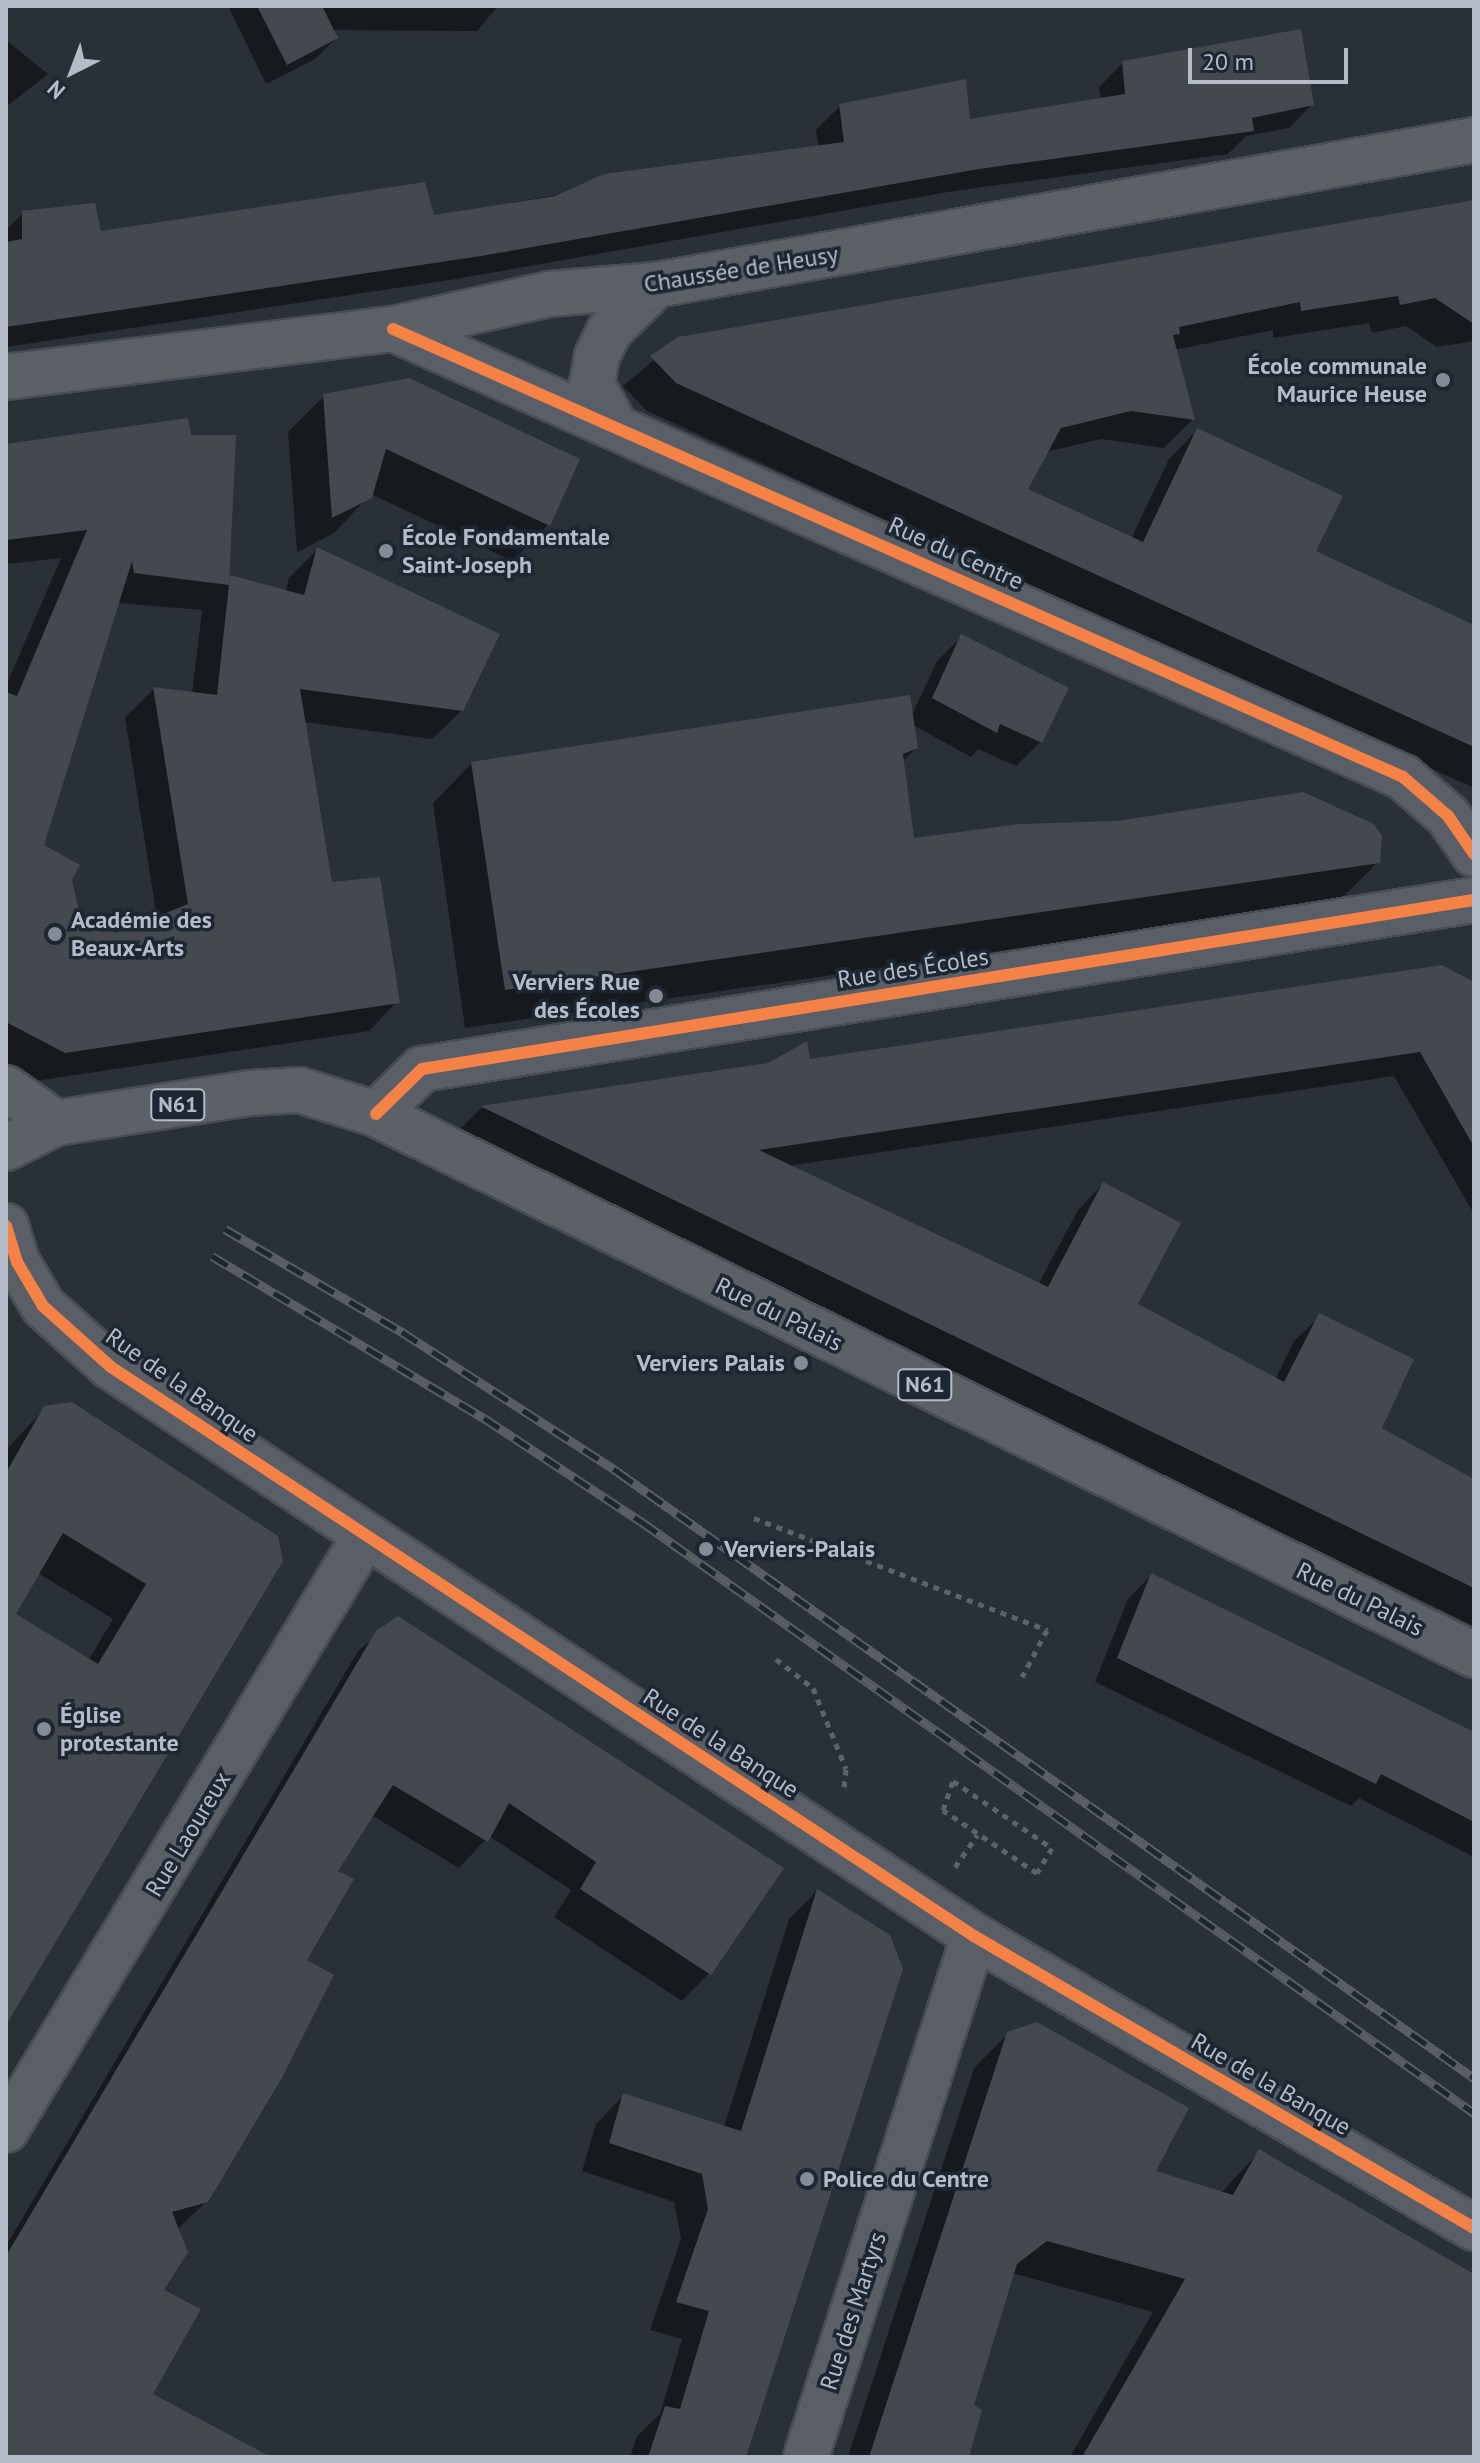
<!DOCTYPE html>
<html>
<head>
<meta charset="utf-8">
<style>
  body { margin:0 }
  #map { position:relative; width:1480px; height:2463px; overflow:hidden; background:#2a3038; font-family:"PT Sans",sans-serif }
  div>[style] { position:absolute }
  [style*='--x'] { left:calc(var(--x)*1px); top:calc(var(--y)*1px); width:calc(var(--w)*1px); rotate:calc(var(--a)*1deg) }
  .shadow>* { inset:0; background:#0007 }
  .building>* { inset:0; background:#444950 }
  .path>* { height:5px; margin-top:-2.5px; transform-origin:0; background:repeating-linear-gradient(90deg,#5d636a 0 6px,transparent 0 12px) }
  .roads { filter:drop-shadow(2px 0 #484c53) drop-shadow(-2px 0 #484c53) drop-shadow(0 2px #484c53) drop-shadow(0 -2px #484c53) }
  .minor>* { height:44px; margin:-22px; padding:0 22px; transform-origin:22px; border-radius:22px; background:#5a5e66 }
  .major>* { height:44px; margin:-22px; padding:0 22px; transform-origin:22px; border-radius:22px; background:#5c6168 }
  .rail>* { height:9px; margin-top:-4.5px; transform-origin:0; background:repeating-linear-gradient(90deg,#1d2633 0 18px,#595d64 0 36px); box-sizing:border-box; border-block:2px solid #595d64 }
  .cycleway>* { height:12px; margin:-6px; padding:0 6px; transform-origin:6px; border-radius:6px; background:#f48246 }
  .dots>* { width:22px; height:22px; translate:-50% -50%; box-sizing:border-box; border:4px solid #1d2633; border-radius:50% }
  span { translate:-50% -50%; white-space:nowrap; text-align:center; line-height:1.15; -webkit-text-stroke:7px #1d2633; paint-order:stroke }
  .shield-label span { padding:2px 6px; background:#1d2633; border:2px solid; border-radius:6px; -webkit-text-stroke-width:0 }
  .shield-label { font-size:22px; color:#b4bcc9; font-weight:700 }
  .street-label { font-size:24px; color:#b4bcc9 }
  .poi-label { font-size:24px; color:#b4bcc9; font-weight:700 }
  .right { translate:-100% -50%; text-align:right }
  .left { translate:0 -50%; text-align:left }
  .frame { position:absolute; inset:0; border:8px solid #b4bcc9; pointer-events:none }
  .north { position:absolute; left:32px; top:32px; width:80px; height:80px; -webkit-text-stroke:6px #1d2633; paint-order:stroke; rotate:222deg; font-size:22px; font-weight:700; line-height:32px; text-align:center; color:#b4bcc9 }
  .north::after { content:''; display:block; margin:auto; width:28px; height:36px; background:#b4bcc9; clip-path:polygon(50% 0,100% 100%,50% 72%,0 100%) }
  .scale { position:absolute; left:1188px; top:48px; width:160px; height:36px; box-sizing:border-box; border:4px solid #b4bcc9; border-top:0; padding-left:10px; font-size:24px; line-height:28px; white-space:nowrap; color:#b4bcc9; -webkit-text-stroke:6px #1d2633; paint-order:stroke }
</style>
</head>
<body>
<div id="map">
  <div class="shadow">
    <i style="clip-path:polygon(228px 6px,498px 6px,477px 31px,332px 30px,336px 38px,315px 59px,266px 84px)"></i>
    <i style="clip-path:polygon(6px 40px,48px 74px,6px 107px)"></i>
    <i style="clip-path:polygon(1123px 63px,1312px 104px,1289px 128px,1246px 136px,1228px 154px,954px 191px,456px 279px,6px 347px,6px 230px,23px 213px,99px 233px,432px 217px,819px 148px,816px 130px,840px 106px,968px 122px,1101px 100px,1099px 87px)"></i>
    <i style="clip-path:polygon(1474px 202px,1474px 341px,1437px 347px,1406px 326px,1372px 333px,1369px 323px,1273px 338px,1273px 330px,1174px 350px,1193px 419px,1164px 448px,1101px 439px,1046px 452px,1025px 490px,1131px 539px,1169px 459px,1197px 430px,1313px 552px,1474px 627px,1474px 788px,647px 411px,623px 386px,679px 339px)"></i>
    <i style="clip-path:polygon(324px 396px,548px 525px,512px 561px,371px 494px,334px 533px,297px 552px,288px 432px)"></i>
    <i style="clip-path:polygon(evenodd,6px 444px,227px 581px,231px 578px,285px 592px,289px 578px,318px 549px,462px 710px,432px 739px,304px 722px,330px 884px,397px 1002px,369px 1031px,35px 1081px,6px 1065px,6px 686px,61px 558px,6px 564px,6px 444px,117px 603px,202px 610px,192px 694px,154px 689px,125px 717px,157px 918px,116px 935px,79px 916px,70px 880px,42px 846px,117px 603px)"></i>
    <i style="clip-path:polygon(962px 636px,1041px 741px,1016px 766px,978px 749px,971px 757px,913px 725px,916px 748px,902px 762px,912px 840px,1378px 862px,1338px 902px,465px 1028px,433px 803px,472px 763px,911px 717px,937px 661px)"></i>
    <i style="clip-path:polygon(1474px 995px,1474px 1214px,1394px 1076px,788px 1166px,1038px 1285px,1078px 1210px,1103px 1184px,1136px 1305px,1275px 1380px,1294px 1341px,1320px 1316px,1379px 1429px,1474px 1487px,1474px 1626px,457px 1132px,481px 1108px,769px 1065px)"></i>
    <i style="clip-path:polygon(evenodd,45px 1408px,276px 1537px,6px 2021px,6px 1450px,45px 1408px,38px 1573px,113px 1619px,88px 1661px,13px 1615px,38px 1573px)"></i>
    <i style="clip-path:polygon(1151px 1575px,1474px 1734px,1474px 1857px,1359px 1798px,1351px 1806px,1095px 1682px,1128px 1599px)"></i>
    <i style="clip-path:polygon(398px 1618px,709px 1973px,682px 2001px,554px 1917px,571px 1890px,489px 1836px,459px 1868px,371px 1815px,335px 1872px,207px 2201px,178px 2229px,162px 2290px,150px 2395px,244px 2457px,6px 2457px,6px 2246px,358px 1651px)"></i>
    <i style="clip-path:polygon(817px 1891px,744px 2457px,630px 2457px,637px 2436px,660px 2414px,682px 2339px,650px 2330px,681px 2239px,674px 2202px,582px 2171px,596px 2124px,624px 2095px,724px 2127px,789px 1919px)"></i>
    <i style="clip-path:polygon(1008px 2034px,1153px 2173px,1221px 2193px,1259px 2152px,1474px 2278px,1474px 2457px,1070px 2457px,1153px 2312px,1012px 2273px,971px 2406px,966px 2457px,848px 2457px,974px 2068px)"></i>
  </div>
  <div class="building">
    <i style="clip-path:polygon(257px 6px,322px 6px,338px 38px,287px 65px)"></i>
    <i style="clip-path:polygon(1301px 29px,1314px 105px,1252px 118px,1254px 131px,979px 169px,481px 256px,6px 327px,6px 242px,22px 239px,22px 211px,95px 203px,101px 231px,425px 182px,434px 215px,555px 196px,604px 174px,844px 142px,839px 104px,966px 79px,970px 119px,1125px 94px,1122px 61px)"></i>
    <i style="clip-path:polygon(1474px 200px,1474px 324px,1435px 298px,1400px 305px,1398px 296px,1301px 311px,1300px 302px,1179px 327px,1180px 334px,1173px 335px,1195px 420px,1131px 411px,1061px 428px,1028px 489px,1143px 542px,1197px 428px,1343px 496px,1316px 551px,1474px 625px,1474px 747px,676px 383px,650px 356px,678px 337px)"></i>
    <i style="clip-path:polygon(409px 378px,580px 459px,550px 526px,386px 449px,372px 498px,332px 518px,323px 394px)"></i>
    <i style="clip-path:polygon(188px 418px,191px 435px,236px 435px,229px 585px,134px 573px,132px 561px,44px 845px,80px 865px,72px 880px,80px 915px,116px 933px,188px 904px,153px 687px,217px 695px,230px 575px,304px 595px,317px 547px,500px 634px,463px 711px,300px 689px,332px 882px,380px 877px,400px 1003px,65px 1053px,6px 1022px,6px 692px,17px 696px,87px 530px,6px 540px,6px 444px)"></i>
    <i style="clip-path:polygon(961px 634px,1069px 688px,1042px 743px,1000px 724px,997px 733px,932px 698px)"></i>
    <i style="clip-path:polygon(910px 695px,918px 748px,903px 754px,914px 838px,1020px 824px,1117px 821px,1303px 792px,1374px 824px,1382px 836px,1380px 863px,505px 990px,471px 762px)"></i>
    <i style="clip-path:polygon(1442px 965px,1474px 982px,1474px 1147px,1420px 1052px,759px 1150px,1048px 1287px,1103px 1182px,1181px 1223px,1138px 1304px,1284px 1382px,1319px 1313px,1414px 1359px,1382px 1428px,1474px 1479px,1474px 1588px,480px 1106px,768px 1063px,807px 1041px,810px 1059px)"></i>
    <i style="clip-path:polygon(evenodd,72px 1402px,278px 1536px,283px 1561px,6px 2025px,6px 1473px,44px 1406px,72px 1402px,63px 1533px,146px 1584px,98px 1664px,16px 1614px,63px 1533px)"></i>
    <i style="clip-path:polygon(1151px 1573px,1474px 1732px,1474px 1822px,1381px 1774px,1376px 1784px,1117px 1658px)"></i>
    <i style="clip-path:polygon(398px 1616px,784px 1868px,711px 1975px,580px 1889px,596px 1862px,509px 1803px,488px 1842px,393px 1785px,338px 1871px,354px 1879px,307px 1960px,334px 1975px,283px 2076px,208px 2202px,172px 2212px,188px 2252px,164px 2290px,201px 2309px,153px 2394px,271px 2457px,6px 2457px,6px 2256px,376px 1631px)"></i>
    <i style="clip-path:polygon(817px 1889px,890px 1935px,903px 1969px,746px 2457px,648px 2457px,665px 2406px,680px 2409px,709px 2311px,676px 2302px,708px 2209px,702px 2174px,609px 2143px,623px 2093px,741px 2131px)"></i>
    <i style="clip-path:polygon(1037px 2022px,1189px 2108px,1156px 2171px,1233px 2195px,1259px 2149px,1474px 2274px,1474px 2457px,1082px 2457px,1185px 2279px,1047px 2241px,1017px 2264px,974px 2405px,982px 2410px,969px 2457px,869px 2457px,1007px 2032px)"></i>
  </div>
  <div class="path">
    <i style="--x:754;--y:1518;--w:314;--a:20.9"></i>
    <i style="--x:1047;--y:1630;--w:53;--a:118"></i>
    <i style="--x:776;--y:1659;--w:47;--a:38.1"></i>
    <i style="--x:813;--y:1688;--w:87;--a:67.8"></i>
    <i style="--x:846;--y:1769;--w:20;--a:96"></i>
    <i style="--x:953;--y:1781;--w:120;--a:34.1"></i>
    <i style="--x:1052;--y:1848;--w:29;--a:121"></i>
    <i style="--x:1037;--y:1873;--w:113;--a:-146.2"></i>
    <i style="--x:943;--y:1810;--w:31;--a:-71"></i>
    <i style="--x:955;--y:1867;--w:39;--a:-55"></i>
  </div>
  <div class="roads">
    <div class="minor">
      <i style="--x:393;--y:329;--w:1105;--a:23.92"></i>
      <i style="--x:1403;--y:777;--w:60;--a:40.9"></i>
      <i style="--x:1448;--y:816;--w:46;--a:55.6"></i>
      <i style="--x:614;--y:424;--w:46;--a:-118.8"></i>
      <i style="--x:592;--y:384;--w:28;--a:-80"></i>
      <i style="--x:597;--y:356;--w:28;--a:-64"></i>
      <i style="--x:609;--y:331;--w:66;--a:-44.4"></i>
      <i style="--x:376;--y:1114;--w:64;--a:-44.4"></i>
      <i style="--x:422;--y:1069;--w:1065;--a:-9.13"></i>
      <i style="--x:6;--y:1226;--w:38;--a:73"></i>
      <i style="--x:17;--y:1262;--w:51;--a:59.4"></i>
      <i style="--x:43;--y:1306;--w:91;--a:41.9"></i>
      <i style="--x:111;--y:1367;--w:1034;--a:33.4"></i>
      <i style="--x:974;--y:1936;--w:579;--a:30.28"></i>
      <i style="--x:6;--y:2130;--w:694;--a:-58.85"></i>
      <i style="--x:806;--y:2457;--w:547;--a:-72.13"></i>
    </div>
    <div class="major">
      <i style="--x:6;--y:377;--w:390;--a:-7.1"></i>
      <i style="--x:393;--y:329;--w:160;--a:-12.6"></i>
      <i style="--x:549;--y:294;--w:107;--a:-4.8"></i>
      <i style="--x:656;--y:285;--w:831;--a:-10.05"></i>
      <i style="--x:6;--y:1088;--w:61;--a:35"></i>
      <i style="--x:6;--y:1148;--w:56;--a:-26.6"></i>
      <i style="--x:56;--y:1123;--w:196;--a:-8.8"></i>
      <i style="--x:250;--y:1093;--w:49;--a:-3.5"></i>
      <i style="--x:299;--y:1090;--w:81;--a:17.3"></i>
      <i style="--x:376;--y:1114;--w:1224;--a:26.23"></i>
    </div>
  </div>
  <div class="rail">
    <i style="--x:225;--y:1229;--w:205;--a:30.2"></i>
    <i style="--x:402;--y:1332;--w:257;--a:32.9"></i>
    <i style="--x:618;--y:1472;--w:1049;--a:35.3"></i>
    <i style="--x:212;--y:1256;--w:317;--a:30.8"></i>
    <i style="--x:484;--y:1418;--w:189;--a:33.4"></i>
    <i style="--x:642;--y:1522;--w:1021;--a:35.39"></i>
  </div>
  <div class="cycleway">
    <i style="--x:393;--y:329;--w:1105;--a:23.92"></i>
    <i style="--x:1403;--y:777;--w:60;--a:40.9"></i>
    <i style="--x:1448;--y:816;--w:46;--a:55.6"></i>
    <i style="--x:376;--y:1114;--w:64;--a:-44.4"></i>
    <i style="--x:422;--y:1069;--w:1065;--a:-9.13"></i>
    <i style="--x:6;--y:1226;--w:38;--a:73"></i>
    <i style="--x:17;--y:1262;--w:51;--a:59.4"></i>
    <i style="--x:43;--y:1306;--w:91;--a:41.9"></i>
    <i style="--x:111;--y:1367;--w:1034;--a:33.4"></i>
    <i style="--x:974;--y:1936;--w:579;--a:30.28"></i>
  </div>
  <div class="dots">
    <i style="left:1443px;top:380px;background:#848b96"></i>
    <i style="left:386px;top:551px;background:#848b96"></i>
    <i style="left:55px;top:934px;background:#848b96"></i>
    <i style="left:656px;top:996px;background:#848b96"></i>
    <i style="left:801px;top:1363px;background:#848b96"></i>
    <i style="left:706px;top:1549px;background:#848b96"></i>
    <i style="left:44px;top:1729px;background:#848b96"></i>
    <i style="left:807px;top:2179px;background:#848b96"></i>
  </div>
  <div class="shield-label">
    <span style="left:178px;top:1105px">N61</span>
    <span style="left:925px;top:1385px">N61</span>
  </div>
  <div class="street-label">
    <span style="left:741px;top:269px;rotate:-9deg">Chaussée de Heusy</span>
    <span style="left:956px;top:553px;rotate:24deg">Rue du Centre</span>
    <span style="left:913px;top:968px;rotate:-9deg">Rue des Écoles</span>
    <span style="left:779px;top:1314px;rotate:26deg">Rue du Palais</span>
    <span style="left:182px;top:1385px;rotate:35deg">Rue de la Banque</span>
    <span style="left:1360px;top:1599px;rotate:26deg">Rue du Palais</span>
    <span style="left:721px;top:1743px;rotate:33deg">Rue de la Banque</span>
    <span style="left:188px;top:1834px;rotate:-59deg">Rue Laoureux</span>
    <span style="left:1271px;top:2084px;rotate:30deg">Rue de la Banque</span>
    <span style="left:853px;top:2311px;rotate:-72deg">Rue des Martyrs</span>
  </div>
  <div class="poi-label">
    <span class="right" style="left:1427px;top:380px">École communale<br>Maurice Heuse</span>
    <span class="left" style="left:402px;top:551px">École Fondamentale<br>Saint-Joseph</span>
    <span class="left" style="left:71px;top:934px">Académie des<br>Beaux-Arts</span>
    <span class="right" style="left:640px;top:996px">Verviers Rue<br>des Écoles</span>
    <span class="right" style="left:785px;top:1363px">Verviers Palais</span>
    <span class="left" style="left:724px;top:1549px">Verviers-Palais</span>
    <span class="left" style="left:60px;top:1729px">Église<br>protestante</span>
    <span class="left" style="left:823px;top:2179px">Police du Centre</span>
  </div>
  <div class="frame"></div>
  <div class="north">N</div>
  <div class="scale">20 m</div>
</div>
</body>
</html>
